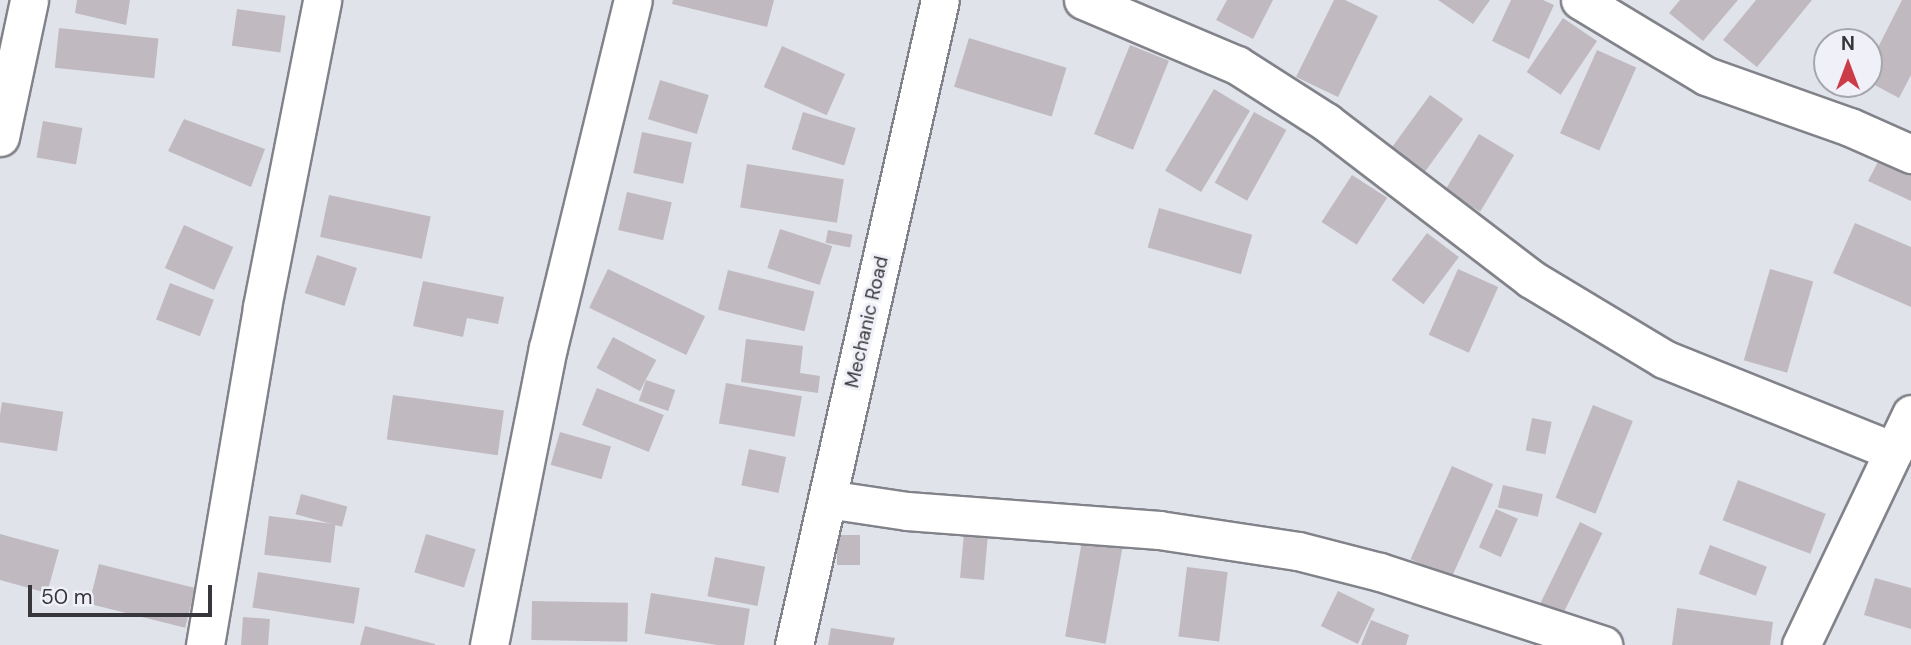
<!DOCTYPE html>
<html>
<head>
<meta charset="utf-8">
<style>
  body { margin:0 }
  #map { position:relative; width:1911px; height:645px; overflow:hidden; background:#e1e3eb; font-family:"DM Sans",sans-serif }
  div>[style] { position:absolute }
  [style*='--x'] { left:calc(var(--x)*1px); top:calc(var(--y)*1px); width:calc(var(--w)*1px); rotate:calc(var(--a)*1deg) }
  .building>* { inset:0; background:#c0bac0; transform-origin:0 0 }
  .roads { filter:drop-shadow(2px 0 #82838a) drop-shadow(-2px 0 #82838a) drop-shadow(0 2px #82838a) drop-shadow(0 -2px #82838a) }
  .minor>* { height:37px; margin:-18.5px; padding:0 18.5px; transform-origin:18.5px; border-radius:18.5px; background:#fff }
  span { translate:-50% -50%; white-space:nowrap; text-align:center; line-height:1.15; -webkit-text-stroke:6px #eff0f8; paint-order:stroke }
  .street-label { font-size:19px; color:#37373b }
  .north { position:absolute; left:1813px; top:28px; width:70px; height:70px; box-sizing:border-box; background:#eff0f8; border:2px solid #a5a6ac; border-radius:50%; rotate:0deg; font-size:19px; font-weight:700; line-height:28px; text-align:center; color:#37373b }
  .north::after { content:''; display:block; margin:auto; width:24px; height:32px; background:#cc3c48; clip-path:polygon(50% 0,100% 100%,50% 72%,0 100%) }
  .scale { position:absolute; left:28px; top:585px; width:184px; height:32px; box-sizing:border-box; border:4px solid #37373b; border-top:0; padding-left:9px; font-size:21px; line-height:24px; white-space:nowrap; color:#37373b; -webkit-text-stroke:5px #eff0f8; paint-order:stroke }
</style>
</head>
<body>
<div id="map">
  <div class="building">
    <i style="clip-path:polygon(77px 0,130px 0,126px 25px,75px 13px)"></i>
    <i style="clip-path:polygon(673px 0,774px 0,767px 27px,672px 4px)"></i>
    <i style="clip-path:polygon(1227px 0,1273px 0,1253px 39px,1216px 20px)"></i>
    <i style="clip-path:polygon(1334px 0,1345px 0,1378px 16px,1338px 97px,1296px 77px)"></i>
    <i style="clip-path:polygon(1438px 0,1490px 0,1473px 24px)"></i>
    <i style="clip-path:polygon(1511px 0,1543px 0,1554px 5px,1529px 59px,1492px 41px)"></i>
    <i style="clip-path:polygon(1680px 0,1738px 0,1703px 41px,1669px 13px)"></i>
    <i style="clip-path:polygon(1756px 0,1812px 0,1757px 67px,1723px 40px)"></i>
    <i style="clip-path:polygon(1902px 0,1911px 0,1911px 75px,1899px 98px,1869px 82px,1869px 65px)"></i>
    <i style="left:237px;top:9px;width:49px;height:37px;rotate:8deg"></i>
    <i style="left:1563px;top:18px;width:41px;height:65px;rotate:34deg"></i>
    <i style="left:59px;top:28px;width:100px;height:40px;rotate:6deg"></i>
    <i style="left:969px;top:38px;width:102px;height:51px;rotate:17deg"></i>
    <i style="left:1130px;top:45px;width:42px;height:96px;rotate:22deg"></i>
    <i style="left:782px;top:46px;width:69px;height:45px;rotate:24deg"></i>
    <i style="left:1597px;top:50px;width:43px;height:91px;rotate:24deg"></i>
    <i style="left:660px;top:80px;width:51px;height:41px;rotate:17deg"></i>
    <i style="left:1214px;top:89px;width:42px;height:95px;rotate:31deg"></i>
    <i style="left:1430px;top:95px;width:41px;height:65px;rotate:36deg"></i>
    <i style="left:803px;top:112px;width:55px;height:39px;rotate:17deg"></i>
    <i style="left:1254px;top:112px;width:37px;height:81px;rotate:29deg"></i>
    <i style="clip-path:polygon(184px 119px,265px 149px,251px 187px,168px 151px)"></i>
    <i style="left:43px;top:121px;width:40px;height:37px;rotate:10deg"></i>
    <i style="left:642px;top:132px;width:51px;height:42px;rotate:12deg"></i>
    <i style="left:1479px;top:134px;width:41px;height:66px;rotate:31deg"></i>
    <i style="clip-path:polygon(1880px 158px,1911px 172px,1911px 201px,1868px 181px)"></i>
    <i style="left:747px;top:164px;width:98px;height:44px;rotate:9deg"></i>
    <i style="left:1352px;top:175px;width:42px;height:56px;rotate:33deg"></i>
    <i style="left:627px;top:192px;width:46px;height:39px;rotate:13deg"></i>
    <i style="left:329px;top:195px;width:104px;height:43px;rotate:12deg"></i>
    <i style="left:1159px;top:208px;width:97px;height:41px;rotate:16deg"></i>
    <i style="clip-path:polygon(1855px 223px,1911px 247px,1911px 307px,1833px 273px)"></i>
    <i style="left:184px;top:225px;width:54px;height:47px;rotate:24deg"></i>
    <i style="left:780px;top:229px;width:55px;height:41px;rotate:18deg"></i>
    <i style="left:828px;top:230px;width:25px;height:13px;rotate:11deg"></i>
    <i style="left:1427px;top:233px;width:40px;height:59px;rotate:37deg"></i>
    <i style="left:317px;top:255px;width:42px;height:40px;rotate:18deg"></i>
    <i style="left:608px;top:269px;width:108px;height:43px;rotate:26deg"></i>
    <i style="left:1458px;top:269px;width:44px;height:72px;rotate:24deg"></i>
    <i style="left:1770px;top:269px;width:45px;height:95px;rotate:16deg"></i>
    <i style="left:728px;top:270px;width:89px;height:41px;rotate:14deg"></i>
    <i style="clip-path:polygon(423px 281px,504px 297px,498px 324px,467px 318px,463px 337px,413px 326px)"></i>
    <i style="left:170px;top:283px;width:47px;height:39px;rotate:21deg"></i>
    <i style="left:613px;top:337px;width:49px;height:35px;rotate:28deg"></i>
    <i style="clip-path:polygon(746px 339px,803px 346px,800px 373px,820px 376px,818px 393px,741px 382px)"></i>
    <i style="left:646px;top:380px;width:31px;height:22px;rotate:19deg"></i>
    <i style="left:726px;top:383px;width:77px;height:41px;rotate:10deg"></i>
    <i style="left:597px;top:388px;width:72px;height:40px;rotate:22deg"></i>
    <i style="left:393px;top:395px;width:112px;height:45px;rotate:8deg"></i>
    <i style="left:2px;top:402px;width:62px;height:40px;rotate:9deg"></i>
    <i style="left:1593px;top:405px;width:43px;height:100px;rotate:22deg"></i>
    <i style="left:1532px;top:418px;width:20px;height:33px;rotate:11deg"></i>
    <i style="left:560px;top:432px;width:53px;height:34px;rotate:16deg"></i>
    <i style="left:749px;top:449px;width:38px;height:37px;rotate:12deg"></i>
    <i style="left:1452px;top:466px;width:45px;height:102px;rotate:24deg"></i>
    <i style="left:1738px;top:480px;width:94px;height:43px;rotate:21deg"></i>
    <i style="left:1503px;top:485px;width:41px;height:23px;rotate:13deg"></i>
    <i style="left:301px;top:494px;width:48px;height:21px;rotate:15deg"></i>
    <i style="left:1496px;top:509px;width:24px;height:42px;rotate:24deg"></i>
    <i style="left:269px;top:516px;width:67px;height:39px;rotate:7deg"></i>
    <i style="left:1580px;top:522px;width:25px;height:97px;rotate:26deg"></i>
    <i style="left:964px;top:533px;width:24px;height:45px;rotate:5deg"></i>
    <i style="clip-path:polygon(0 534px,59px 550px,47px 593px,0 580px)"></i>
    <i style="left:426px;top:534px;width:52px;height:40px;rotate:17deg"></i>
    <i style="left:837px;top:535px;width:23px;height:30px"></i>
    <i style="left:1082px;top:541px;width:41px;height:97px;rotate:10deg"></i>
    <i style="left:1710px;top:545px;width:61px;height:31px;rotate:21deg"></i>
    <i style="left:715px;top:557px;width:51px;height:40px;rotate:11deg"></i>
    <i style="left:99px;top:564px;width:99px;height:41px;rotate:14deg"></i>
    <i style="left:1187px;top:567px;width:41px;height:70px;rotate:7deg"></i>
    <i style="left:258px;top:572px;width:103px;height:36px;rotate:9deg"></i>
    <i style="clip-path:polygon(1875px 578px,1911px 588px,1911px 629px,1864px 615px)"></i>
    <i style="left:1338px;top:591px;width:41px;height:39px;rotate:26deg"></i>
    <i style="left:651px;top:593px;width:100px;height:41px;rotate:9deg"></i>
    <i style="left:532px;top:601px;width:96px;height:39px;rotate:1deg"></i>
    <i style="clip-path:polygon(1677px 608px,1773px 622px,1770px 645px,1672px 645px)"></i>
    <i style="left:243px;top:617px;width:27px;height:28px;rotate:4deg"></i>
    <i style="clip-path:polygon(1371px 620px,1409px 635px,1406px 645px,1361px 645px)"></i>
    <i style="clip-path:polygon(365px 626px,435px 644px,435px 645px,360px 645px)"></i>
    <i style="clip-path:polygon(831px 628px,895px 638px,893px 645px,828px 645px)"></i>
  </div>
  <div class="roads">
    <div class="minor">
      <i style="--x:1083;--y:0;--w:167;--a:22.9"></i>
      <i style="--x:1237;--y:65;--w:106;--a:32.6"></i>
      <i style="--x:1326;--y:122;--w:258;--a:37.4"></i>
      <i style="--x:1531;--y:279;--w:155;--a:31"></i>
      <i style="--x:1664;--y:359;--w:247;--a:21.9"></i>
      <i style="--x:1580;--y:0;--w:147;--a:31.1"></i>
      <i style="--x:1706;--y:76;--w:153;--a:19.5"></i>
      <i style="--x:1850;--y:127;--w:67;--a:23.9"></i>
      <i style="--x:0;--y:137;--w:140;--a:-78"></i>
      <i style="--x:827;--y:499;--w:81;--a:8.5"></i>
      <i style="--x:907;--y:511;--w:253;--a:4.3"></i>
      <i style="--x:1159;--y:530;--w:141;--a:8.6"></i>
      <i style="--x:1298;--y:551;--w:85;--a:14.4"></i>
      <i style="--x:1380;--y:572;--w:235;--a:18.1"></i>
      <i style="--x:205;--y:645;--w:343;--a:-80.4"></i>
      <i style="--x:262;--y:307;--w:313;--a:-78.9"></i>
      <i style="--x:489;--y:645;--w:303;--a:-78.8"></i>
      <i style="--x:548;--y:348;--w:358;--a:-76.3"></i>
      <i style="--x:794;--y:645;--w:661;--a:-77.25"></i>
      <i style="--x:1801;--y:645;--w:256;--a:-64.5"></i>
    </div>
  </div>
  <div class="street-label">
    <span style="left:867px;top:322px;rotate:-77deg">Mechanic Road</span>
  </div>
  <div class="north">N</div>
  <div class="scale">50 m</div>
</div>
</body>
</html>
